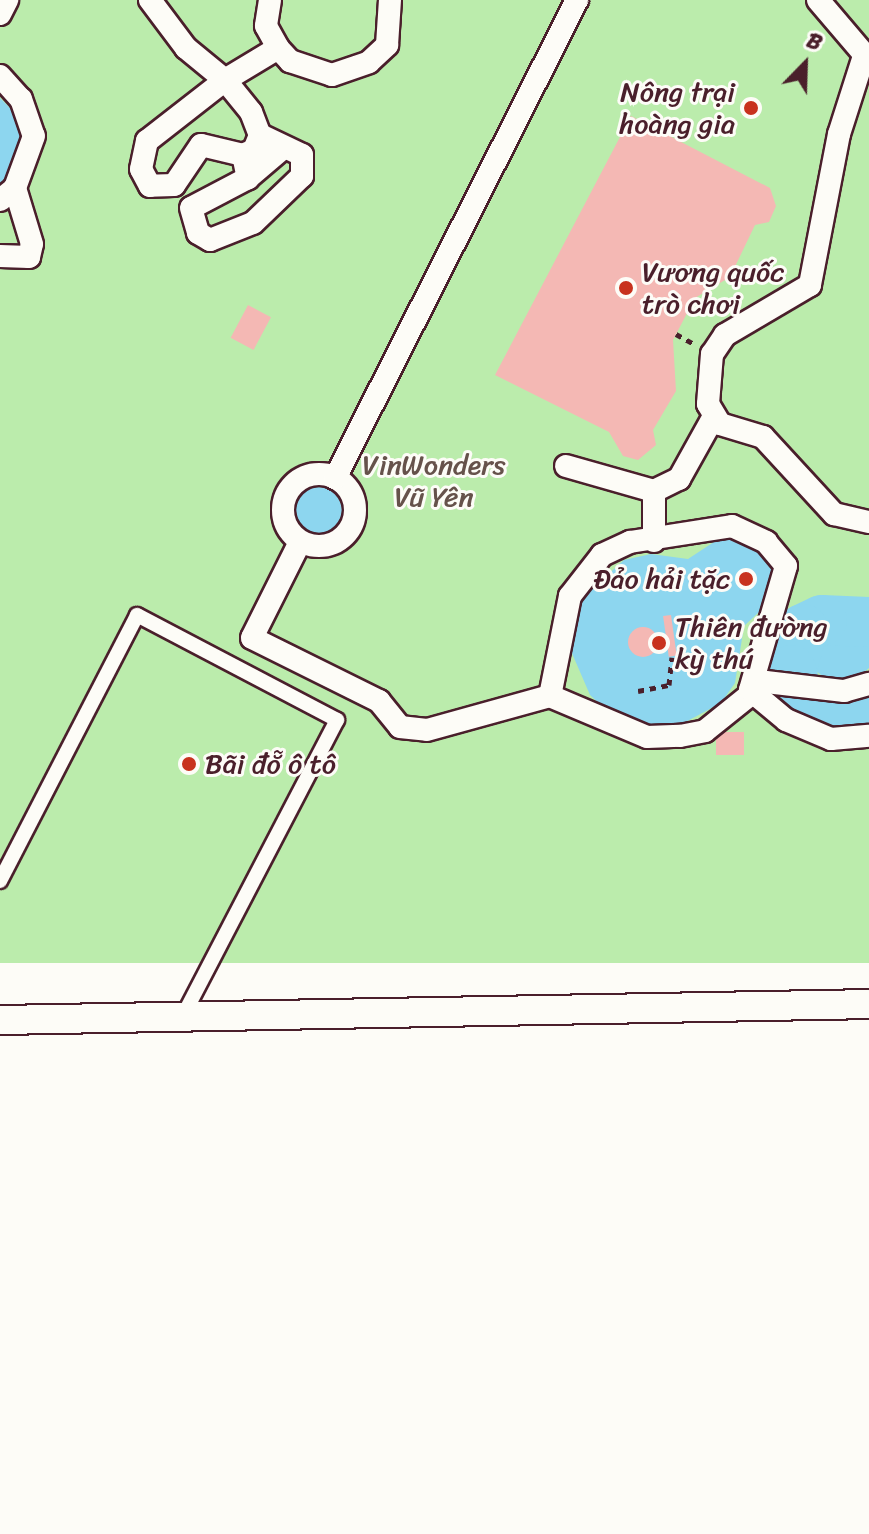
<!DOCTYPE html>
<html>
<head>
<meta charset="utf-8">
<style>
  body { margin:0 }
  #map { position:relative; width:869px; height:1534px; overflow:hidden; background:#fdfcf7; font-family:Sriracha,sans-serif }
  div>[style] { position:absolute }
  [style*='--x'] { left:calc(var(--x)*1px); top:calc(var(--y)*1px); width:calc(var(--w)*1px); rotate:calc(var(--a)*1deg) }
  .green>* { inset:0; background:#bbecac; transform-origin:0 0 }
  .water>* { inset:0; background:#8dd6ef }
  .round { border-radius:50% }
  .river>* { height:50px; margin:-25px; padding:0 25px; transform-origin:25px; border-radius:25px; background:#8dd6ef }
  .building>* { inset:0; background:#f4b8b4; transform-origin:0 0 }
  .path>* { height:5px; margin-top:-2.5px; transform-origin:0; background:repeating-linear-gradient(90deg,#4a1f2b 0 6px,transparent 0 12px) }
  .roads { filter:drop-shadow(2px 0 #4a1f2b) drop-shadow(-2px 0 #4a1f2b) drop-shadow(0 2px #4a1f2b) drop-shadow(0 -2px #4a1f2b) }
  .service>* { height:14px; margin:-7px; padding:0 7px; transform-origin:7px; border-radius:7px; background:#fdfcf7 }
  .pedestrian>* { height:22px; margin:-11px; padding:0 11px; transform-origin:11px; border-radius:11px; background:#fdfcf7 }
  .pedestrian>.ring { margin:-11px; padding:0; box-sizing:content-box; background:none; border:22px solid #fdfcf7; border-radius:50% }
  .minor>* { height:28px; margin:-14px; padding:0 14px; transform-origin:14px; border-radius:14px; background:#fdfcf7 }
  .dots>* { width:22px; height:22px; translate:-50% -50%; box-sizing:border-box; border:4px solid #fdfcf7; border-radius:50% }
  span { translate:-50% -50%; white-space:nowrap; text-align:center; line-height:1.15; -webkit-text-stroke:6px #fdfcf7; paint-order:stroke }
  .poi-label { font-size:28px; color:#4a1f2b }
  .right { translate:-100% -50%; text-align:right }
  .left { translate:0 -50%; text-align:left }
  .park-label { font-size:28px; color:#66524b }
  .north { position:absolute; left:765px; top:24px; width:80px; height:80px; -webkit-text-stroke:6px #fdfcf7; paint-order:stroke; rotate:23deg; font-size:22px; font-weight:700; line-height:32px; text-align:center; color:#4a1f2b }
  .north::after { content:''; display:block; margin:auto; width:28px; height:36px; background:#4a1f2b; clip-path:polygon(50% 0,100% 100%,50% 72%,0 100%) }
</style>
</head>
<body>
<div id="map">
  <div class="green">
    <i style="left:0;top:0;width:869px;height:963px"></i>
  </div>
  <div class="water">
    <i style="clip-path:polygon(0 98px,15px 113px,22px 146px,0 187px)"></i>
    <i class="round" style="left:294px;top:487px;width:48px;height:48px"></i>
    <i style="clip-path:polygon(720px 538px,750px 542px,774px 573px,769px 603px,744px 626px,735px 683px,721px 703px,678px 726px,654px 728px,608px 712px,590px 695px,571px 651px,583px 597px,624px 560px,651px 554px,688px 559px)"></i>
    <i style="clip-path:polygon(838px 630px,869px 640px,869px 668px,855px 680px,825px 678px,804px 662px,805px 638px)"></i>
  </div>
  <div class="river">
    <i style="--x:869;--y:622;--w:47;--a:-177.6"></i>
    <i style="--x:822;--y:620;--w:21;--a:155"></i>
    <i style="--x:803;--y:629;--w:43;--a:106.3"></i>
    <i style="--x:791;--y:670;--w:44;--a:75.7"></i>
    <i style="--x:802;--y:713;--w:31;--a:22"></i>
    <i style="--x:831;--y:725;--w:39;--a:-10"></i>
  </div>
  <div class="building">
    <i style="clip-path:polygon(631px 116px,770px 188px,776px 206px,769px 222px,755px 225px,730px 277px,695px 298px,673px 340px,676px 391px,653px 430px,656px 445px,638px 460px,623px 456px,609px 432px,495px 375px)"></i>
    <i style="left:248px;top:305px;width:26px;height:37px;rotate:28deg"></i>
    <i style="left:671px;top:615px;width:41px;height:8px;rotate:82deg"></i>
    <i class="round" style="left:628px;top:627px;width:30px;height:30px"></i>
    <i style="left:716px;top:732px;width:28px;height:23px"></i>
  </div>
  <div class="path">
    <i style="--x:676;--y:334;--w:21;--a:29"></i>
    <i style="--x:638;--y:691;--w:32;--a:-11"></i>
    <i style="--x:669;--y:685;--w:28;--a:-84"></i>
  </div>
  <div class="roads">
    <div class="service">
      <i style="--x:0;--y:881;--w:299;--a:-62.7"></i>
      <i style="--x:137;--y:615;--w:226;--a:27.7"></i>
      <i style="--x:337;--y:720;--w:334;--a:117.5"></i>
    </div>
    <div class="pedestrian">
      <i style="--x:150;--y:0;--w:60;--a:53.1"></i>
      <i style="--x:186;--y:48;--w:50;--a:39.4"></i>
      <i style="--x:225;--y:80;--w:62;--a:-31.1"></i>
      <i style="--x:270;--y:0;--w:26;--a:99"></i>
      <i style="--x:266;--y:26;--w:25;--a:61"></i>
      <i style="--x:278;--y:48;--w:18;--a:47"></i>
      <i style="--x:290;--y:61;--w:44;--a:18.4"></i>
      <i style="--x:332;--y:75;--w:39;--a:-19"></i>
      <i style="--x:369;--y:62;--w:25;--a:-43"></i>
      <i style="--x:387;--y:45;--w:45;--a:-86.2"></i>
      <i style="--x:818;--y:0;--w:79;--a:49.6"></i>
      <i style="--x:0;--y:14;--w:16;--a:-63"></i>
      <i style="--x:863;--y:59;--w:79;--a:107.7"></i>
      <i style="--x:839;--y:134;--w:154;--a:100.9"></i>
      <i style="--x:810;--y:285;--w:99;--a:149.5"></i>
      <i style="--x:725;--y:335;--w:23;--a:124"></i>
      <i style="--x:712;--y:354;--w:50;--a:94.6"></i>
      <i style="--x:708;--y:404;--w:23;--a:59"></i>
      <i style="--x:720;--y:424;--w:45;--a:16.8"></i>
      <i style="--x:763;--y:437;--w:105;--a:47.3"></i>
      <i style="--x:834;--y:514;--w:36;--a:13"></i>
      <i style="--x:0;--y:76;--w:31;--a:48"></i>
      <i style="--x:21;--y:99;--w:39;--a:71"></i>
      <i style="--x:34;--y:136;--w:55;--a:110.1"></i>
      <i style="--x:15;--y:188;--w:19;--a:141"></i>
      <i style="--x:225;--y:80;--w:41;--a:50.9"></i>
      <i style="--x:251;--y:112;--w:25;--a:69"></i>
      <i style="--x:260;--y:135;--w:16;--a:112"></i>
      <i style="--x:254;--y:150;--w:12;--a:156"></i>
      <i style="--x:243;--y:155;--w:43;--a:-166.6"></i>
      <i style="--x:201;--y:145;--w:48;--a:124"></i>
      <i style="--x:174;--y:185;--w:24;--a:178"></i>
      <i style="--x:150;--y:186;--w:19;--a:-118"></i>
      <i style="--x:141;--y:169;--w:29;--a:-78"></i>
      <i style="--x:147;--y:141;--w:99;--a:-38"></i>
      <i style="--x:243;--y:155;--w:24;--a:78"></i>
      <i style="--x:248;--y:178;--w:64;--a:152.2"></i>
      <i style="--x:191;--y:208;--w:26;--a:74"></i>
      <i style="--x:198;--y:233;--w:14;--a:30"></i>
      <i style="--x:210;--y:240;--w:46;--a:-21.6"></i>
      <i style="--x:253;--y:223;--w:68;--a:-43.8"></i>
      <i style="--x:302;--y:176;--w:21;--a:-90"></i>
      <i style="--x:302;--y:155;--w:47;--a:-154.5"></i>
      <i style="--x:248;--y:178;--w:46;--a:-40.6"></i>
      <i style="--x:0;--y:256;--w:29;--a:2"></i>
      <i style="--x:29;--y:257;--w:13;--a:-77"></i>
      <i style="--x:32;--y:244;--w:59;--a:-106.9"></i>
      <i style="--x:566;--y:466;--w:91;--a:15.9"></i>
      <i style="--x:654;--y:491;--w:28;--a:-26"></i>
      <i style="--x:679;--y:479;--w:70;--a:-60.9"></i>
      <i class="ring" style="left:283px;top:474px;width:50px;height:50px"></i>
      <i style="--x:335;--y:478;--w:536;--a:-63.15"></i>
      <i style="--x:654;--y:541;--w:50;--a:-90"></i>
      <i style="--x:300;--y:542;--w:107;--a:116.6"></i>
      <i style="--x:252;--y:638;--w:142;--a:26.4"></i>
      <i style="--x:379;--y:701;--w:33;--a:51"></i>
      <i style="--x:400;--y:727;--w:27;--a:6"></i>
      <i style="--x:427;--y:730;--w:128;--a:-15.5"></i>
      <i style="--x:550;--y:696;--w:105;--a:22.9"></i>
      <i style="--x:647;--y:737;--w:33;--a:-2"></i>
      <i style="--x:680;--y:736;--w:25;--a:-11"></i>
      <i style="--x:705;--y:731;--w:78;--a:-38.8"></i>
      <i style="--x:766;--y:682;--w:79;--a:6.6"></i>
      <i style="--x:844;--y:691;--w:26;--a:-16"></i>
      <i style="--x:550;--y:696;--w:102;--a:-78.7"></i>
      <i style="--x:570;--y:596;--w:52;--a:-52"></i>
      <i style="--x:602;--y:555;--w:31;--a:-25"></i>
      <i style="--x:630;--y:542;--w:103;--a:-8.9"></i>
      <i style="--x:732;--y:526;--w:38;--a:25"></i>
      <i style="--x:766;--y:542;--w:31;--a:50"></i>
      <i style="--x:786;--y:566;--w:129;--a:106.2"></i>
      <i style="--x:750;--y:690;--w:47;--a:39.8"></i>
      <i style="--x:786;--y:720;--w:49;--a:22.9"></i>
      <i style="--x:831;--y:739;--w:38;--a:-5"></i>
    </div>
    <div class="minor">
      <i style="--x:0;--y:1020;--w:869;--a:-1.05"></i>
    </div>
  </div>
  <div class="dots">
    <i style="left:751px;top:108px;background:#c8321e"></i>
    <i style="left:626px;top:288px;background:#c8321e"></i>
    <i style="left:746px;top:579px;background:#c8321e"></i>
    <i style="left:659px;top:643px;background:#c8321e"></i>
    <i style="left:189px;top:764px;background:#c8321e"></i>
  </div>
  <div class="poi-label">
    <span class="right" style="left:735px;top:108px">Nông trại<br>hoàng gia</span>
    <span class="left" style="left:642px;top:288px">Vương quốc<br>trò chơi</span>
    <span class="right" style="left:730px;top:579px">Đảo hải tặc</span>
    <span class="left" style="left:675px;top:643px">Thiên đường<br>kỳ thú</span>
    <span class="left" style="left:205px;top:764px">Bãi đỗ ô tô</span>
  </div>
  <div class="park-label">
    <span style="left:434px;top:481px">VinWonders<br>Vũ Yên</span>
  </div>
  <div class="north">B</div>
</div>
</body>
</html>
